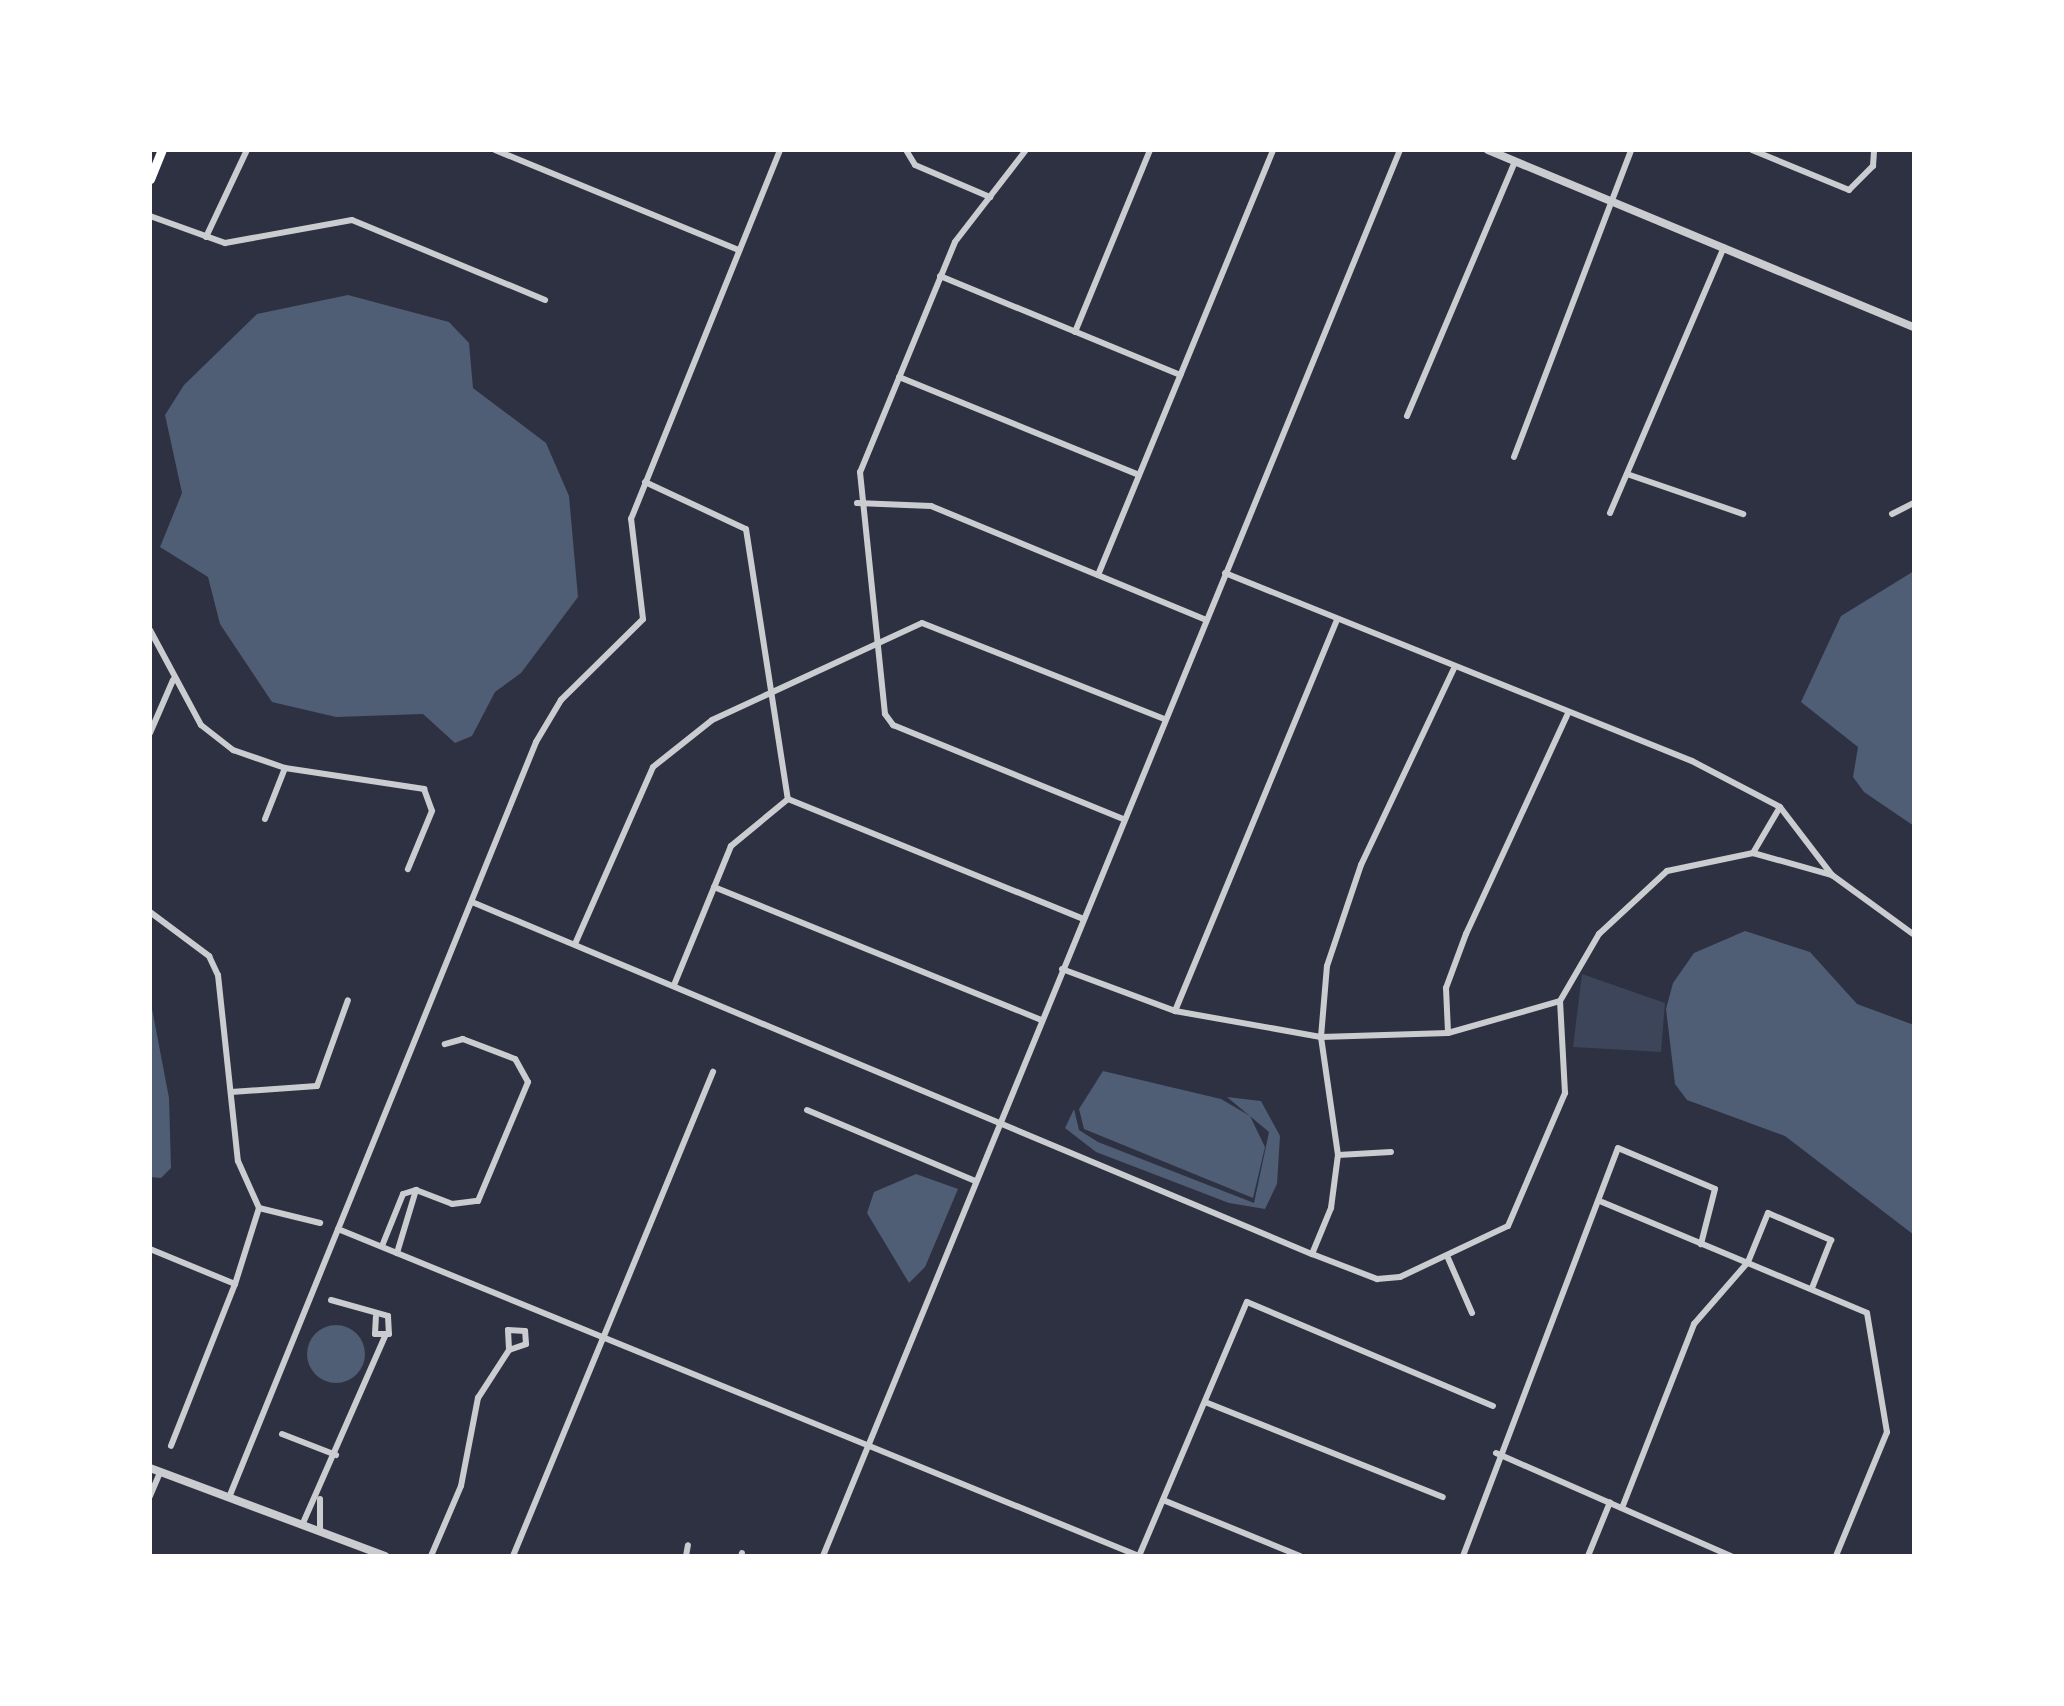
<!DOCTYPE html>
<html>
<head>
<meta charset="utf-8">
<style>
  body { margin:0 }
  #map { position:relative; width:2064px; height:1706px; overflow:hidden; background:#2d3142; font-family:"Alegreya Sans",sans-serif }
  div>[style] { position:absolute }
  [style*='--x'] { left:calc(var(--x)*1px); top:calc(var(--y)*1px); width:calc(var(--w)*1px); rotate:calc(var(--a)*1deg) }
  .green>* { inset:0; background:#3c4559 }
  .water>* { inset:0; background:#4f5d75 }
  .round { border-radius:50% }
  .minor>* { height:6px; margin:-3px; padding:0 3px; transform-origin:3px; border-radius:3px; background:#caccd0 }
  .tertiary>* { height:8px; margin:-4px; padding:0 4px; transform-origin:4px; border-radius:4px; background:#caccd0 }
  .secondary>* { height:9px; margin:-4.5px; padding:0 4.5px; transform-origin:4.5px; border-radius:4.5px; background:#fff }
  span { translate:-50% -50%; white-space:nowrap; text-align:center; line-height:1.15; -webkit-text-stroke:8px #fff; paint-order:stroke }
  .frame { position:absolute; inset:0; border:152px solid #fff; pointer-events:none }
</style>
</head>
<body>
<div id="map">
  <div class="green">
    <i style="clip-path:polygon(1582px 974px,1665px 1003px,1661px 1052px,1573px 1047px)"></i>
  </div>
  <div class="water">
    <i style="clip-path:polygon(348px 295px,449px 322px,469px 343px,473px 388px,546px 443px,569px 496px,578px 597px,521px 673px,495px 692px,472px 736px,455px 743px,423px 714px,336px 717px,272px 702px,220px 624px,208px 577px,160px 547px,182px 493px,165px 415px,184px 385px,257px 314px)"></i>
    <i style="clip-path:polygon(1914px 571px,1914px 826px,1864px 792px,1853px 777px,1858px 747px,1801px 702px,1841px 616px)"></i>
    <i style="clip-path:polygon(1745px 931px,1810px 952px,1857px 1004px,1914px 1025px,1914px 1235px,1785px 1136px,1687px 1100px,1675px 1084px,1666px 1009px,1673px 983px,1694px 953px)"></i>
    <i style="clip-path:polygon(150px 998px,169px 1098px,171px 1168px,161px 1178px,150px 1177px)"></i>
    <i style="clip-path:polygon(1103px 1071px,1221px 1099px,1250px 1116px,1265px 1147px,1253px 1198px,1084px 1129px,1079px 1109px)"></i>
    <i style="clip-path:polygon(1227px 1097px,1261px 1101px,1280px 1136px,1277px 1184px,1265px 1209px,1229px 1203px,1096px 1152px,1065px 1128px,1074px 1109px,1079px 1130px,1098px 1142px,1254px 1203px,1269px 1132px)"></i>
    <i style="clip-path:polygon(916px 1174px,958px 1189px,925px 1267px,909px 1283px,867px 1213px,874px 1192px)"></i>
    <i class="round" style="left:307px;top:1325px;width:58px;height:58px"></i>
  </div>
  <div class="minor">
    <i style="--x:495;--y:150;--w:264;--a:22.3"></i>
    <i style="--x:906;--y:150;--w:17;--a:59"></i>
    <i style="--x:915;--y:165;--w:82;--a:23.1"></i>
    <i style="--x:1026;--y:150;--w:116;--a:127.7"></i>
    <i style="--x:955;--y:242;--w:249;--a:112.4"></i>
    <i style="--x:860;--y:472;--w:243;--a:84.1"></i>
    <i style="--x:885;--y:714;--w:14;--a:54"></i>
    <i style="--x:893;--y:725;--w:248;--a:22.2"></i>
    <i style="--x:1752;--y:150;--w:105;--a:22.4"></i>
    <i style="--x:1849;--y:190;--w:34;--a:-45"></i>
    <i style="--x:1873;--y:166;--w:16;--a:-86"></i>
    <i style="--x:150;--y:216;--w:80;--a:19.8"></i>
    <i style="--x:225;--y:243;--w:129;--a:-10.3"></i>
    <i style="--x:352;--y:220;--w:209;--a:22.5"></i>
    <i style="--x:206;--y:237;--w:96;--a:-64.8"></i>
    <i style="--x:940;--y:276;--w:260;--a:22.4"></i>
    <i style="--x:1075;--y:332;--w:197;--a:-67.6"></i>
    <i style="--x:899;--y:377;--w:259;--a:22.2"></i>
    <i style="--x:1407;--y:416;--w:277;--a:-67"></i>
    <i style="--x:1514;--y:457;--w:329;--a:-69.1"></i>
    <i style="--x:1627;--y:474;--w:123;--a:19"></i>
    <i style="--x:645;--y:482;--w:111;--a:25"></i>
    <i style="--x:746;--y:529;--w:273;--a:81.2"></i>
    <i style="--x:788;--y:799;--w:74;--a:140.5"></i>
    <i style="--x:731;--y:846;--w:150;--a:112.3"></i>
    <i style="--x:857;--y:503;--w:74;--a:2.3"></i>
    <i style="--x:931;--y:506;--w:298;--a:22.5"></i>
    <i style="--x:1610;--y:513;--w:289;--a:-66.8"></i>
    <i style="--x:1892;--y:514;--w:25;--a:-27"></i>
    <i style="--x:1225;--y:573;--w:503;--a:21.93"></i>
    <i style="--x:1692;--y:761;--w:99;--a:27.6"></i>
    <i style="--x:1780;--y:807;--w:86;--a:52.6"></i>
    <i style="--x:1098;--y:575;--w:460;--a:-67.6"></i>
    <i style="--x:150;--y:630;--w:108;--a:61.8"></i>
    <i style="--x:201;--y:725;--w:41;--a:38"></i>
    <i style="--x:233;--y:750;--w:55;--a:19.1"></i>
    <i style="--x:285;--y:768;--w:141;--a:8.6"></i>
    <i style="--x:424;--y:789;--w:23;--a:70"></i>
    <i style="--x:432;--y:811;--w:63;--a:112.5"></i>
    <i style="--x:150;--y:733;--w:58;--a:-66.5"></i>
    <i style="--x:788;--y:799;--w:318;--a:22.1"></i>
    <i style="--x:265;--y:819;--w:55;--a:-68.6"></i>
    <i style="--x:1753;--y:853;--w:82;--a:15.6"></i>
    <i style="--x:1832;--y:875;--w:100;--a:36.1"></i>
    <i style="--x:714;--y:887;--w:354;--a:22.1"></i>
    <i style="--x:472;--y:902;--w:911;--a:22.74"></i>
    <i style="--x:1312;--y:1254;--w:70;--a:21"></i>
    <i style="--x:1377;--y:1279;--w:23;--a:-5"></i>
    <i style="--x:1400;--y:1277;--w:119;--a:-25.3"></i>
    <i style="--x:1508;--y:1226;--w:145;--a:-66.8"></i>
    <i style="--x:1565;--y:1093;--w:92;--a:-93.1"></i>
    <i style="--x:1560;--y:1001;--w:78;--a:-59.8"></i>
    <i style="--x:1599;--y:934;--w:93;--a:-42.8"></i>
    <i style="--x:1667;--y:871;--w:88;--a:-11.8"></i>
    <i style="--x:1753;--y:853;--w:53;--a:-59.6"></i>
    <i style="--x:150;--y:912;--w:74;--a:36.7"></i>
    <i style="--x:209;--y:956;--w:21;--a:65"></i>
    <i style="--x:218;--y:975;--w:187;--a:83.9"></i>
    <i style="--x:238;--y:1161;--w:51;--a:65.9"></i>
    <i style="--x:259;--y:1208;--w:80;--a:107.5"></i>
    <i style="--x:575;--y:944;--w:193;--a:-66.2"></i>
    <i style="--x:653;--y:767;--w:75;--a:-38.5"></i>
    <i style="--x:712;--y:720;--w:231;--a:-24.8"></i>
    <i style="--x:922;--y:623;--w:260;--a:21.6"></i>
    <i style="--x:1062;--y:969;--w:121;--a:20.4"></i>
    <i style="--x:1175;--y:1011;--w:148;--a:10.1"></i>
    <i style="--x:1321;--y:1037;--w:127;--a:-1.8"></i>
    <i style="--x:1448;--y:1033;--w:116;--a:-15.9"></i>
    <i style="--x:1175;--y:1011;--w:423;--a:-67.5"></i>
    <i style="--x:1448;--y:1032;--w:44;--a:-92.6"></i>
    <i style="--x:1446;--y:988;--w:58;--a:-69.7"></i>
    <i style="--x:1466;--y:934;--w:241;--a:-65.2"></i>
    <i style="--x:231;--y:1092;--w:86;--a:-4"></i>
    <i style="--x:317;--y:1086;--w:91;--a:-70.2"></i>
    <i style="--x:807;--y:1110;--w:182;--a:22.9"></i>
    <i style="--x:1338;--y:1155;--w:53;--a:-3.2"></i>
    <i style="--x:416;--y:1190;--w:39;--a:21"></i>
    <i style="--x:452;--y:1204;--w:26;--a:-7"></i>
    <i style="--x:478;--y:1201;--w:129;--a:-67.2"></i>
    <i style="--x:528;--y:1082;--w:26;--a:-119"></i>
    <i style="--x:515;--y:1059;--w:56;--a:-159"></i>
    <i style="--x:463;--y:1039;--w:19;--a:164"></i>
    <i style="--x:1602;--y:1202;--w:287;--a:22.7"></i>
    <i style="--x:1867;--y:1313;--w:121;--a:80.5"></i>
    <i style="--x:1887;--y:1432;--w:134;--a:112.4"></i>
    <i style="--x:259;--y:1208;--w:63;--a:13.8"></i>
    <i style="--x:338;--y:1229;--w:865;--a:22.21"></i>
    <i style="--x:382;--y:1246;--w:56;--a:-68"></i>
    <i style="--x:403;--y:1194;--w:14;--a:-17"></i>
    <i style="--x:416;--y:1190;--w:66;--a:106.8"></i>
    <i style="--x:150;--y:1249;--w:92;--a:22.4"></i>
    <i style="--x:235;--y:1284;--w:174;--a:111.6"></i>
    <i style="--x:1312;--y:1254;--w:50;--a:-67.6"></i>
    <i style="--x:1331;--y:1208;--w:53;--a:-82.5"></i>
    <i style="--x:1338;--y:1155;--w:119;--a:-98.2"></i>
    <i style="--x:1321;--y:1037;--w:71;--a:-85.2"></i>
    <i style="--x:1327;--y:966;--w:107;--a:-71.4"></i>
    <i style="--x:1361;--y:865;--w:218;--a:-64.7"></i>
    <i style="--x:1448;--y:1258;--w:60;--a:66.4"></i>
    <i style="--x:331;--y:1300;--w:59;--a:15.7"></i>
    <i style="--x:388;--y:1316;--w:18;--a:87"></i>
    <i style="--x:389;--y:1334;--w:14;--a:180"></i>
    <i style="--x:375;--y:1334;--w:17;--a:-87"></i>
    <i style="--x:1205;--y:1402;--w:256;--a:21.8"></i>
    <i style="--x:282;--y:1434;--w:58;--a:21.3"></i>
    <i style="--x:1496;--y:1453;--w:257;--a:23.7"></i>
    <i style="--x:230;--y:1495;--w:813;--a:-67.88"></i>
    <i style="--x:536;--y:742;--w:49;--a:-59.2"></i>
    <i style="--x:561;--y:700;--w:115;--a:-44.6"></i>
    <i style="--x:643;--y:619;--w:101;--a:-96.8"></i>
    <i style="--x:631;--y:519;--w:398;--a:-68"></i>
    <i style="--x:150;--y:1496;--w:26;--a:-67"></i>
    <i style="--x:320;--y:1499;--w:31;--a:90"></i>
    <i style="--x:1163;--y:1500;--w:148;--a:22.2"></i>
    <i style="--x:1622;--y:1508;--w:198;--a:-68.6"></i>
    <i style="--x:1694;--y:1324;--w:82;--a:-48.9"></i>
    <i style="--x:1748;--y:1262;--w:53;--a:-67.8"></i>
    <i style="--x:1768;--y:1213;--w:69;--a:23.2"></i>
    <i style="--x:1831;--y:1240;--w:52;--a:111.6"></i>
    <i style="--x:303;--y:1523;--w:204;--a:-66.3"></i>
    <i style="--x:431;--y:1556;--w:76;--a:-66.8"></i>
    <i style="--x:461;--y:1486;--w:90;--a:-79.1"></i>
    <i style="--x:478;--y:1398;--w:57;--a:-57.1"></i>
    <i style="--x:509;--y:1350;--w:18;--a:-19"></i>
    <i style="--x:526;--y:1344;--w:13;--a:-94"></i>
    <i style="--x:525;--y:1331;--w:17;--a:-177"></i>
    <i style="--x:508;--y:1330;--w:20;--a:87"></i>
    <i style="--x:513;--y:1556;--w:524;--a:-67.55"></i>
    <i style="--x:686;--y:1556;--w:11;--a:-80"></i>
    <i style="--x:741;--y:1556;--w:3;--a:-72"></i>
    <i style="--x:823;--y:1556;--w:1520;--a:-67.69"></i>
    <i style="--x:1139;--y:1556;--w:276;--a:-67"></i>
    <i style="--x:1247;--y:1302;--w:267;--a:22.9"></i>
    <i style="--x:1463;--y:1556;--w:436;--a:-69.2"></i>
    <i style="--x:1618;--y:1148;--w:105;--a:22.9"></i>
    <i style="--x:1715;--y:1189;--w:57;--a:104.3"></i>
    <i style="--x:1588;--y:1556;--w:58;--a:-67.8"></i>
  </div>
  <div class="tertiary">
    <i style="--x:1488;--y:150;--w:461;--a:22.6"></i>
    <i style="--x:150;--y:1468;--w:251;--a:20.5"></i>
  </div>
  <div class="secondary">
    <i style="--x:150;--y:179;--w:31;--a:-68"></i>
  </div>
  <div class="frame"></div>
</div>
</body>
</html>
